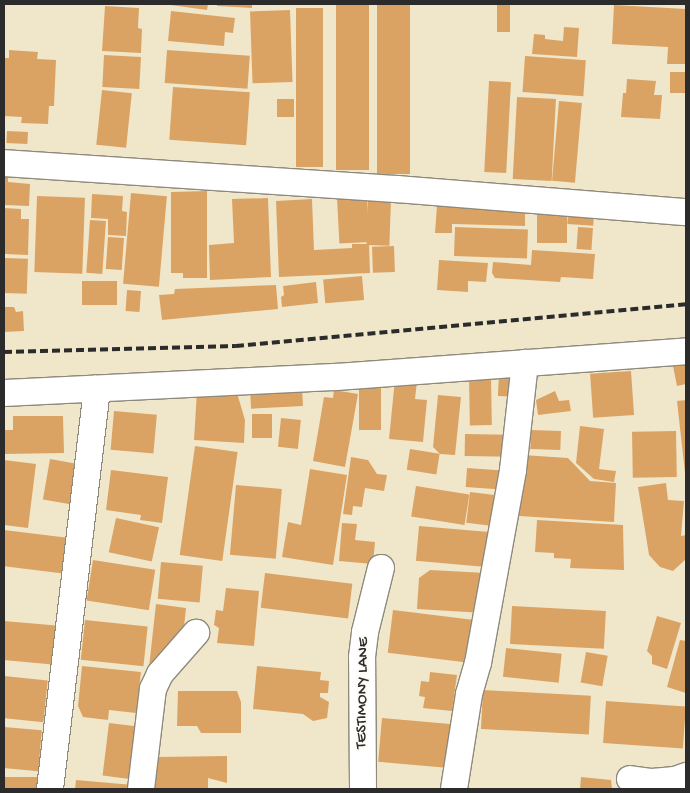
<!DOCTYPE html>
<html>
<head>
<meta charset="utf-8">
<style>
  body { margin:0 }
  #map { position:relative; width:690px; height:793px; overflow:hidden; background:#f0e7cb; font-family:"Gochi Hand",sans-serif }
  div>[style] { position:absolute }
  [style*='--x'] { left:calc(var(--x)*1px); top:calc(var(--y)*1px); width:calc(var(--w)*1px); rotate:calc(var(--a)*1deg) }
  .building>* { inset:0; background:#dba363; transform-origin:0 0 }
  .roads { filter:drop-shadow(1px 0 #8e897b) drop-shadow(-1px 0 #8e897b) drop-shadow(0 1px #8e897b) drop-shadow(0 -1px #8e897b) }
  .minor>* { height:26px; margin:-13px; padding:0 13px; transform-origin:13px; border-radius:13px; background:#fff }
  .rail>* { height:4px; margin-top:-2px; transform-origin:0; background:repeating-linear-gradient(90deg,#2b2b2b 0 8px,transparent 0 12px) }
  span { translate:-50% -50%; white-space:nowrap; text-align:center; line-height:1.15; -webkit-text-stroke:5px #fdfcf7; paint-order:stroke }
  .street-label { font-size:16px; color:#2b2b2b }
  .frame { position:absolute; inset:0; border:5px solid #2b2b2b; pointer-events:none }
</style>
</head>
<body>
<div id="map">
  <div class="building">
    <i style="clip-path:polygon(163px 4px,208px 4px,207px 10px)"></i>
    <i style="clip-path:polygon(217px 4px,252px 4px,252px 8px,217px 6px)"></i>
    <i style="left:336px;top:4px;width:33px;height:166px"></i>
    <i style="left:377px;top:4px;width:33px;height:170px"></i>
    <i style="left:497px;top:4px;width:13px;height:28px"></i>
    <i style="clip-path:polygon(614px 5px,686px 9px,686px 64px,667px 64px,668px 47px,612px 44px)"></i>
    <i style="clip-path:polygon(105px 6px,139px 8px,138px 28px,142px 29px,141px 53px,102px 51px)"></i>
    <i style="left:296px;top:8px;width:27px;height:159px"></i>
    <i style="left:290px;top:10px;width:72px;height:40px;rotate:88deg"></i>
    <i style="clip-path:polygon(171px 11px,235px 18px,233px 33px,225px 32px,224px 46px,168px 41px)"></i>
    <i style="clip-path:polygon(564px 27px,579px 28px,577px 57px,532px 54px,534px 34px,545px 35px,545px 39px,563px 41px)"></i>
    <i style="clip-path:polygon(9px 50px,38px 52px,37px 59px,56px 60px,54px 106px,49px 106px,48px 124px,21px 123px,22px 117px,4px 116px,4px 58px,9px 58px)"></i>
    <i style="left:167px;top:50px;width:83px;height:33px;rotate:4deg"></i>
    <i style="left:104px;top:55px;width:37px;height:32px;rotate:3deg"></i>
    <i style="left:525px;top:56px;width:61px;height:36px;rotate:4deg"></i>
    <i style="left:670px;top:72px;width:16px;height:21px"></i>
    <i style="clip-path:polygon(627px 79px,656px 81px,654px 95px,662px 95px,660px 119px,621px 117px,623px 93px,626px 93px)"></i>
    <i style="left:489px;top:81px;width:22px;height:91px;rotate:3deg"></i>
    <i style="left:173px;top:87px;width:77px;height:53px;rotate:4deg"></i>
    <i style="left:102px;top:90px;width:30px;height:55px;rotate:6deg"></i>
    <i style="left:517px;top:97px;width:39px;height:82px;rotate:3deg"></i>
    <i style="left:294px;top:99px;width:18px;height:17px;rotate:90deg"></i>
    <i style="left:559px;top:101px;width:23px;height:80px;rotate:5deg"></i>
    <i style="left:7px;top:131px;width:21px;height:12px;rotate:3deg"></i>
    <i style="clip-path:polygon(4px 176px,8px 177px,8px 182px,30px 184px,29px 206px,4px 205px)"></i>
    <i style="clip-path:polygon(207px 191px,207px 278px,183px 278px,183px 273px,171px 273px,171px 192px)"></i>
    <i style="left:131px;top:193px;width:36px;height:91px;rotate:5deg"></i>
    <i style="clip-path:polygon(92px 194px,123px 196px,122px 211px,127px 212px,126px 236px,108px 235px,108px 219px,91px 218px)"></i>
    <i style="left:37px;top:196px;width:48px;height:76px;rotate:2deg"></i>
    <i style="left:367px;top:197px;width:45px;height:30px;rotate:87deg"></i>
    <i style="clip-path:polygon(268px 198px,271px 277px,210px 280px,209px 245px,234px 243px,232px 199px)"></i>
    <i style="clip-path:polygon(312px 199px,314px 250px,352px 248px,352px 244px,369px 244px,370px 273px,279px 277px,276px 201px)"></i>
    <i style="left:368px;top:199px;width:23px;height:46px;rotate:2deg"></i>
    <i style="clip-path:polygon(437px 205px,525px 208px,525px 226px,452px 224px,452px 233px,435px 233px)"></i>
    <i style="clip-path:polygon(4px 208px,21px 209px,21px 219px,29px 219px,28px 255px,4px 254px)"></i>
    <i style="left:537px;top:211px;width:30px;height:32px"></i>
    <i style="left:568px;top:214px;width:26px;height:10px;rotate:4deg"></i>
    <i style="left:90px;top:220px;width:16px;height:53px;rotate:4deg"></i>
    <i style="left:455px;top:227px;width:73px;height:29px;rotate:2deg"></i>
    <i style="left:578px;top:227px;width:15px;height:22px;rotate:4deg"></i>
    <i style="left:108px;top:237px;width:16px;height:32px;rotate:4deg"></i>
    <i style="left:394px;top:246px;width:26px;height:22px;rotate:88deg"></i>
    <i style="clip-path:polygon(532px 250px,595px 254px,593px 279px,561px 277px,560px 282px,495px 278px,492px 273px,493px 262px,531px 265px)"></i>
    <i style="left:5px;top:258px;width:23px;height:35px;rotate:2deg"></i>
    <i style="clip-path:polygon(439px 260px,488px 263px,486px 282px,468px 281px,468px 292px,437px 290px)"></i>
    <i style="left:362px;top:276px;width:24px;height:39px;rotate:85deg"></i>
    <i style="left:82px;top:281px;width:35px;height:24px"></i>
    <i style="clip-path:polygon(316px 282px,318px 303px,282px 307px,281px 297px,284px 295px,283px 286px)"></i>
    <i style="clip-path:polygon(276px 285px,278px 309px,162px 320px,159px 295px,174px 294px,175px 289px)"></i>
    <i style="left:127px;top:290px;width:14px;height:21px;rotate:4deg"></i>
    <i style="clip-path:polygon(4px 307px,14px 307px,16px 312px,23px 311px,24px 331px,4px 332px)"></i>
    <i style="clip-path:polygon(686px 358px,686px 384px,677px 386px,672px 361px)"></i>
    <i style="left:631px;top:371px;width:44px;height:41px;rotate:86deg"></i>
    <i style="left:499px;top:374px;width:19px;height:22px;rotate:3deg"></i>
    <i style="left:491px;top:376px;width:49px;height:22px;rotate:89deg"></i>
    <i style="clip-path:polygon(395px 379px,417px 381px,415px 399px,427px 400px,423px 442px,389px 439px)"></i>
    <i style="left:359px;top:382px;width:22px;height:48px"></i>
    <i style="left:302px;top:387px;width:19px;height:52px;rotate:87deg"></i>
    <i style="clip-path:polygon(334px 390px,358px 394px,345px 467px,313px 461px,324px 397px,333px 398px)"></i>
    <i style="clip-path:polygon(197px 391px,237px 393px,245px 420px,244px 443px,194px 440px)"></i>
    <i style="clip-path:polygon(555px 391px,559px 401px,569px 400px,571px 411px,538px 415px,536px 400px)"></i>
    <i style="clip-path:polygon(438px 395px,461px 397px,455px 455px,440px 454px,433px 447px)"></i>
    <i style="clip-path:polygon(686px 400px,686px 473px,685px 473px,677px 401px)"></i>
    <i style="left:114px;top:411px;width:43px;height:39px;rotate:5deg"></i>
    <i style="left:252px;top:414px;width:20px;height:24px"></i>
    <i style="clip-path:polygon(13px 416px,63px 416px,64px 453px,4px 454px,4px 430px,13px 430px)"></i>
    <i style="left:281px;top:418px;width:20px;height:29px;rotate:6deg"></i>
    <i style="clip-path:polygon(580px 426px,604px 429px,599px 469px,616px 471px,614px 482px,594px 479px,576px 463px)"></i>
    <i style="left:531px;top:430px;width:30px;height:19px;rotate:2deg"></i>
    <i style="left:676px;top:431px;width:46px;height:44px;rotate:89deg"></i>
    <i style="left:465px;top:434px;width:43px;height:22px;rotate:1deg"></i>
    <i style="left:195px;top:446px;width:43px;height:110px;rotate:8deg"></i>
    <i style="left:410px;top:449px;width:30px;height:21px;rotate:9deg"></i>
    <i style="clip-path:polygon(523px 455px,568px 458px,590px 481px,616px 483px,614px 522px,519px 516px)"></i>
    <i style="clip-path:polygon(351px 457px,368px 460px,377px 474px,387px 475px,384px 491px,365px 488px,362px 507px,353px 506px,352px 515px,343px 514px)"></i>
    <i style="left:50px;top:459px;width:34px;height:41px;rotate:10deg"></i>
    <i style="clip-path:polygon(4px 460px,36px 464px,28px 528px,4px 525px)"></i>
    <i style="left:467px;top:468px;width:39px;height:19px;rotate:4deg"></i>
    <i style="clip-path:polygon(310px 469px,347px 475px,333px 565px,282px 557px,288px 522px,301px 525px)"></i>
    <i style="clip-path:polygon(111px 470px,168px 477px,162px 523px,140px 520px,141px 515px,106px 510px)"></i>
    <i style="clip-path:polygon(666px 483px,668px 500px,684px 501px,681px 536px,686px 535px,686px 559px,673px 571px,660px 567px,649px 555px,638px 487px)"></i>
    <i style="left:236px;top:485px;width:46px;height:70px;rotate:5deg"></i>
    <i style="left:416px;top:486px;width:54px;height:31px;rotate:9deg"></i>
    <i style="left:470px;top:492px;width:33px;height:31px;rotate:7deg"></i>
    <i style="left:116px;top:518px;width:44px;height:35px;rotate:12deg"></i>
    <i style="clip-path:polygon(537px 520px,623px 525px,624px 570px,570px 568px,571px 559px,554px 558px,554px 553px,535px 552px)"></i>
    <i style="clip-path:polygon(342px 523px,357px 524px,355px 540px,375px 542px,373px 564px,339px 561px)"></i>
    <i style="left:419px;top:526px;width:76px;height:35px;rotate:5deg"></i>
    <i style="left:4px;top:530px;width:66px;height:36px;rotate:7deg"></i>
    <i style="left:93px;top:560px;width:63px;height:41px;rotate:9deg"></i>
    <i style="left:161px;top:562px;width:42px;height:37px;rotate:5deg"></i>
    <i style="clip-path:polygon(430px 570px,486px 573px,484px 613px,417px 609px,419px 578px)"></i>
    <i style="left:265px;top:573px;width:88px;height:35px;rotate:7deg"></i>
    <i style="clip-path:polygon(226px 588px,259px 591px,254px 646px,217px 643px,219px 628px,214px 625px,216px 610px,223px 611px)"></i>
    <i style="clip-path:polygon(156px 604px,186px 608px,184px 627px,155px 667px,149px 667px)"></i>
    <i style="left:512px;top:606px;width:94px;height:38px;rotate:3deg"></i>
    <i style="left:393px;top:610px;width:88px;height:43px;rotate:7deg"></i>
    <i style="clip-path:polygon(657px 616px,681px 623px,667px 669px,652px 664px,652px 656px,647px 651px)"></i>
    <i style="left:85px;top:620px;width:63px;height:40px;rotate:6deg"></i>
    <i style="left:4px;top:621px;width:52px;height:39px;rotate:5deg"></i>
    <i style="clip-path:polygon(680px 640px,686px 641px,686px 693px,667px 687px)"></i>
    <i style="left:506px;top:648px;width:56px;height:29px;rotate:6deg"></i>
    <i style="left:586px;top:652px;width:22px;height:31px;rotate:10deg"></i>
    <i style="clip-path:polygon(82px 666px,141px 672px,136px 713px,109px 710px,108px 720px,83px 717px,78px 706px)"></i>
    <i style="clip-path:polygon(257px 666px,321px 672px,320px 680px,329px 681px,328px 693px,320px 693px,320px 697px,329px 702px,327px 718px,313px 721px,303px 714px,253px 709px)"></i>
    <i style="clip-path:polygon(430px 672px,457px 675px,452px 711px,423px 708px,425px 697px,419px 696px,421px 681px,429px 682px)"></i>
    <i style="left:4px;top:676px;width:44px;height:42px;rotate:6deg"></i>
    <i style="left:483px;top:690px;width:108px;height:39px;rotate:3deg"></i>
    <i style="clip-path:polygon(178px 691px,237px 691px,241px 702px,241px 733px,201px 733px,197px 726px,177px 726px)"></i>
    <i style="left:606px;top:701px;width:80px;height:42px;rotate:4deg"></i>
    <i style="left:382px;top:718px;width:74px;height:44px;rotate:5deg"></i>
    <i style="left:109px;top:723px;width:31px;height:53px;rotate:7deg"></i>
    <i style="left:4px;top:727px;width:38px;height:41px;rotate:5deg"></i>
    <i style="clip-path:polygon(227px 756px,227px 783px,208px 778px,208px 788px,155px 789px,155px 757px)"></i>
    <i style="left:4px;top:777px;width:38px;height:12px"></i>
    <i style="clip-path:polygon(581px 777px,611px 780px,612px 789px,580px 789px)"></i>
    <i style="clip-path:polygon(76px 780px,133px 785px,133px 789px,75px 789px)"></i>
  </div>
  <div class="roads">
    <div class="minor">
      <i style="--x:4;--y:163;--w:394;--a:3.8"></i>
      <i style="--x:397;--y:189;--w:290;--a:4.6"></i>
      <i style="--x:4;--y:393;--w:332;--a:-2.8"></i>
      <i style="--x:336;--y:377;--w:351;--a:-4.2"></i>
      <i style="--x:630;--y:779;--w:22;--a:8"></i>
      <i style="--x:652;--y:782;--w:23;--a:-5"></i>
      <i style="--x:675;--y:780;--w:12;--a:-20"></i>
      <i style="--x:50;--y:789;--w:403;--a:-83.3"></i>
      <i style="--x:141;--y:789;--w:101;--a:-83.2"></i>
      <i style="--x:153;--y:689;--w:17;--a:-65"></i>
      <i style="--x:160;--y:674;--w:55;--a:-48.7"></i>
      <i style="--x:363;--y:789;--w:132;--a:-90.4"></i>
      <i style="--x:362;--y:657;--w:25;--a:-83"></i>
      <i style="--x:365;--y:632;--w:66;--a:-76"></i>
      <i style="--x:454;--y:789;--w:96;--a:-81"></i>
      <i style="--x:469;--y:694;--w:32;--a:-74"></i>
      <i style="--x:478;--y:663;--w:196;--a:-79.7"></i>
      <i style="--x:513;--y:470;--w:108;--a:-83.6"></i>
    </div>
  </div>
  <div class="rail">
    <i style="--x:4;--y:352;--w:232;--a:-1.5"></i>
    <i style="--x:236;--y:346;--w:452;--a:-5.3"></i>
  </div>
  <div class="street-label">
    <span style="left:364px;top:693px;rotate:-89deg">TESTIMONY LANE</span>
  </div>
  <div class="frame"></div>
</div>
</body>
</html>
